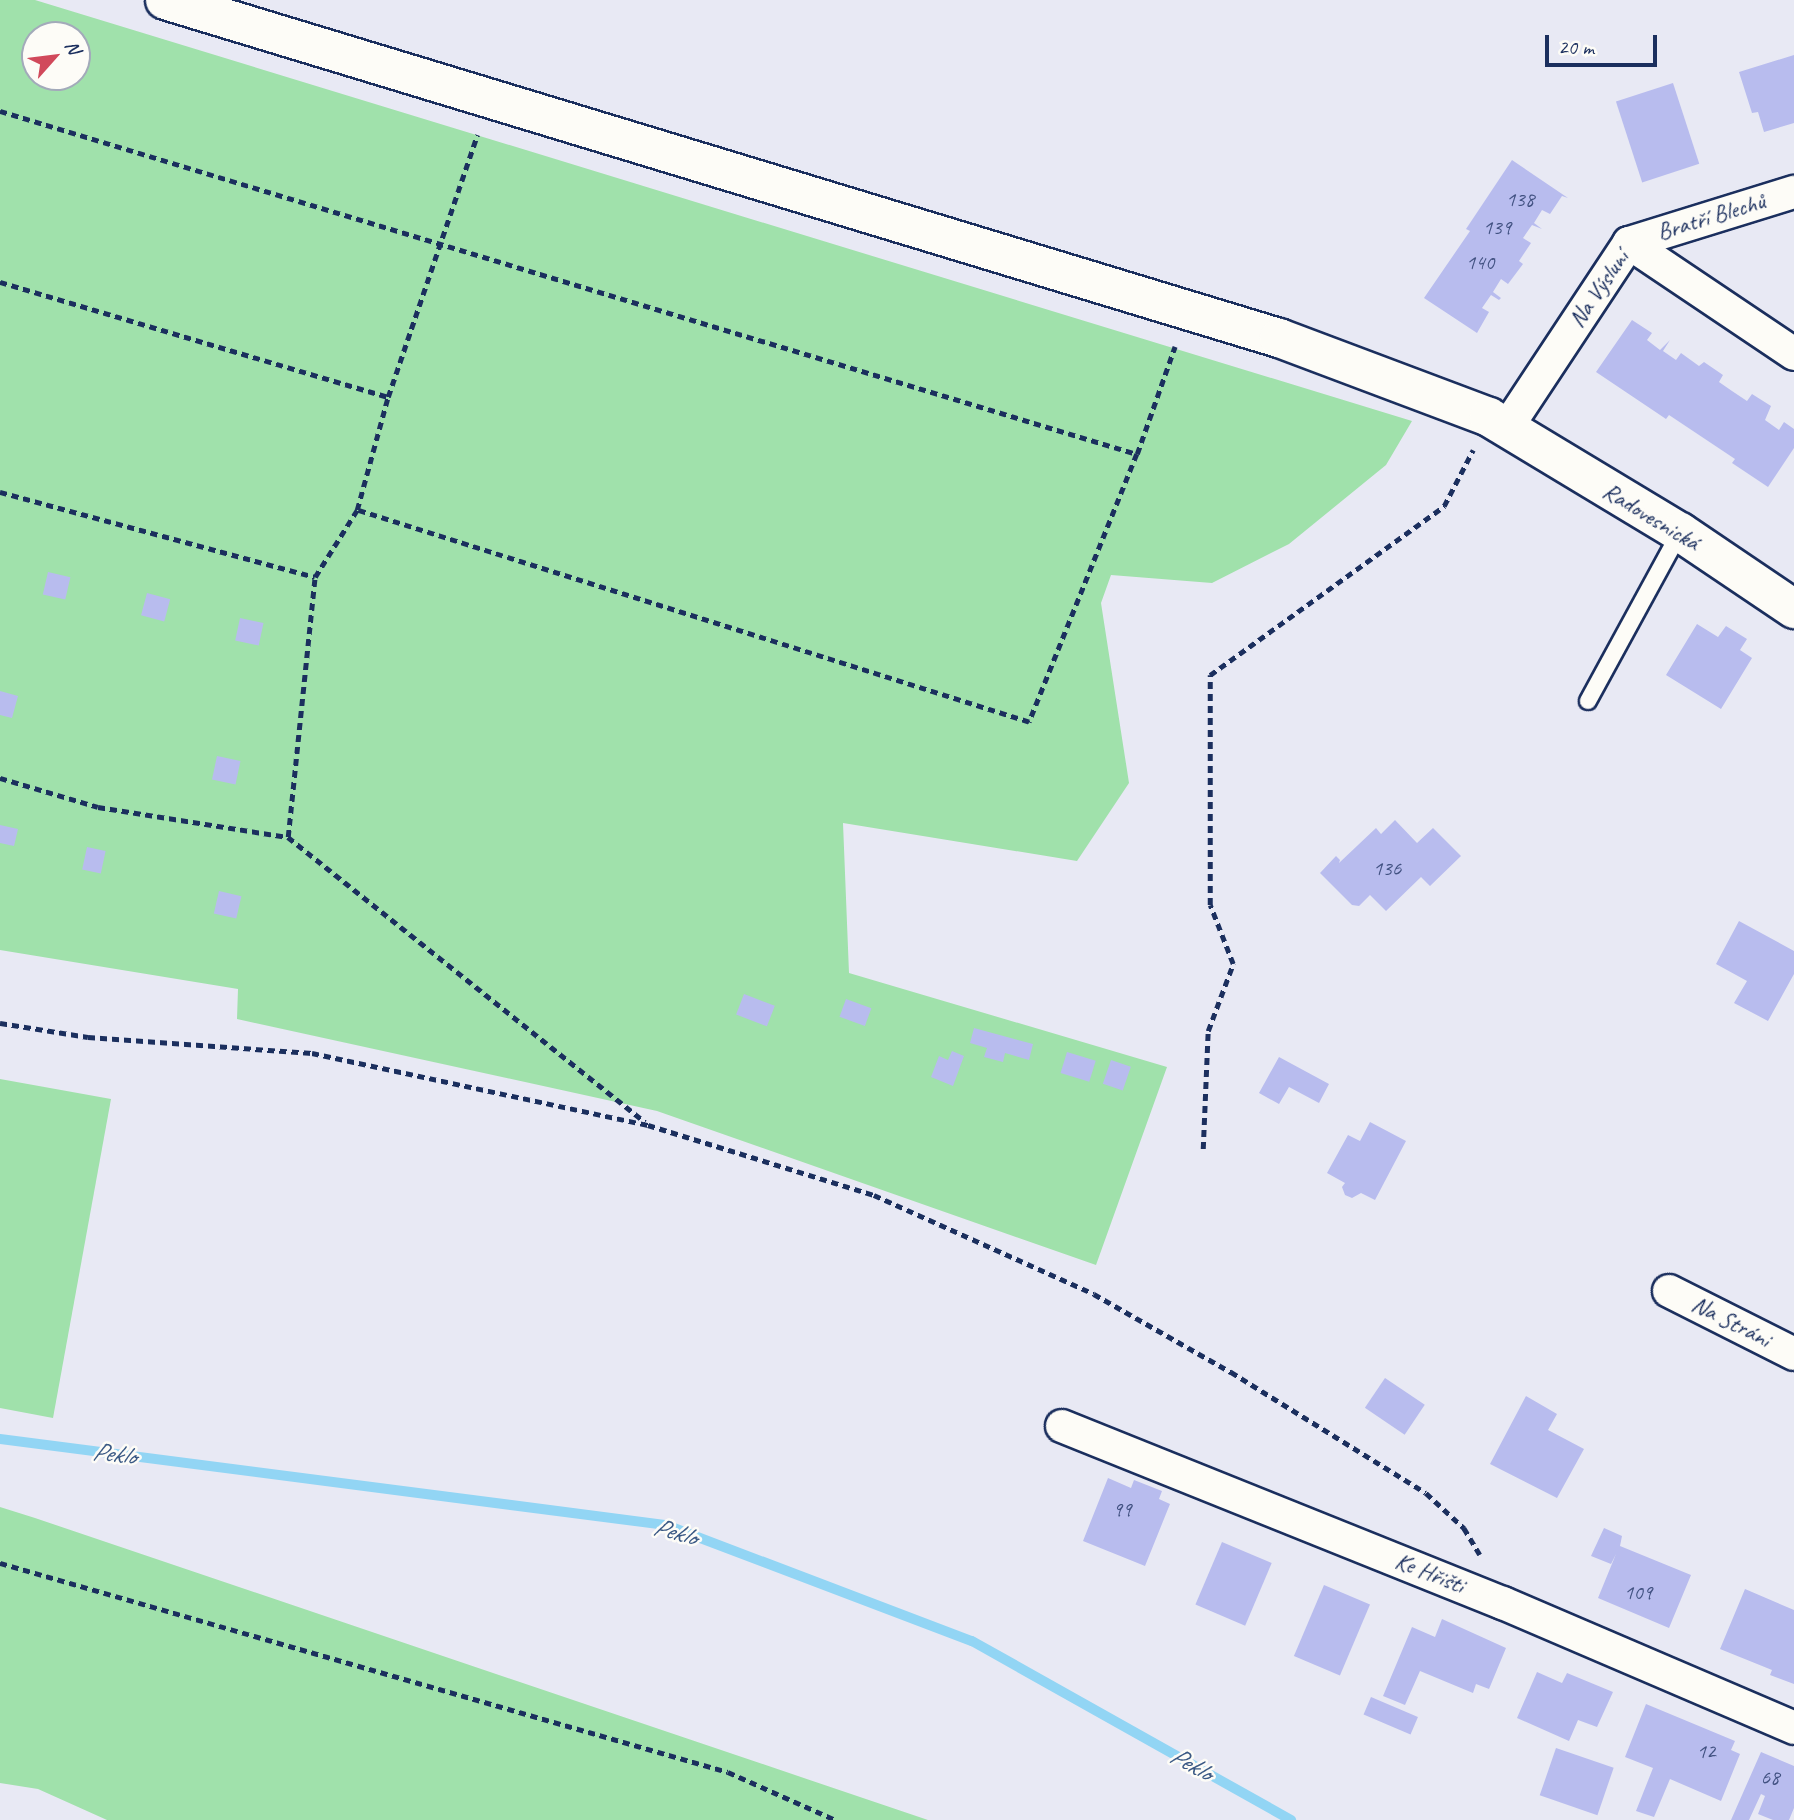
<!DOCTYPE html>
<html>
<head>
<meta charset="utf-8">
<style>
  body { margin:0 }
  #map { position:relative; width:1794px; height:1820px; overflow:hidden; background:#e8e9f4; font-family:Caveat,sans-serif }
  div>[style] { position:absolute }
  [style*='--x'] { left:calc(var(--x)*1px); top:calc(var(--y)*1px); width:calc(var(--w)*1px); rotate:calc(var(--a)*1deg) }
  .green>* { inset:0; background:#a0e1ab }
  .stream>* { height:10px; margin:-5px; padding:0 5px; transform-origin:5px; border-radius:5px; background:#92d5f4 }
  .building>* { inset:0; background:#b8bcee; transform-origin:0 0 }
  .path>* { height:4.5px; margin-top:-2.25px; transform-origin:0; background:repeating-linear-gradient(90deg,#1b2f5e 0 7px,transparent 0 12px) }
  .roads { filter:drop-shadow(2px 0 #1b2f5e) drop-shadow(-2px 0 #1b2f5e) drop-shadow(0 2px #1b2f5e) drop-shadow(0 -2px #1b2f5e) }
  .service>* { height:16px; margin:-8px; padding:0 8px; transform-origin:8px; border-radius:8px; background:#fdfcf7 }
  .minor>* { height:32px; margin:-16px; padding:0 16px; transform-origin:16px; border-radius:16px; background:#fdfcf7 }
  .tertiary>* { height:38px; margin:-19px; padding:0 19px; transform-origin:19px; border-radius:19px; background:#fdfcf7 }
  span { translate:-50% -50%; white-space:nowrap; text-align:center; line-height:1.15; -webkit-text-stroke:5px #fdfcf7; paint-order:stroke }
  .number-label { font-size:21px; color:#425282 }
  .number-label span { -webkit-text-stroke-width:0 }
  .street-label { font-size:24px; color:#1b2f5e }
  .water-label { font-size:26px; color:#395884; font-style:italic }
  .north { position:absolute; left:21px; top:21px; width:70px; height:70px; box-sizing:border-box; background:#fdfcf7; border:2px solid #a3aaba; border-radius:50%; rotate:62deg; font-size:19px; font-weight:700; line-height:28px; text-align:center; color:#1b2f5e }
  .north::after { content:''; display:block; margin:auto; width:24px; height:32px; background:#d1495b; clip-path:polygon(50% 0,100% 100%,50% 72%,0 100%) }
  .scale { position:absolute; left:1545px; top:35px; width:112px; height:32px; box-sizing:border-box; border:4px solid #1b2f5e; border-top:0; padding-left:9px; font-size:21px; line-height:24px; white-space:nowrap; color:#1b2f5e; -webkit-text-stroke:5px #fdfcf7; paint-order:stroke }
</style>
</head>
<body>
<div id="map">
  <div class="green">
    <i style="clip-path:polygon(evenodd,0 0,35px 0,1412px 421px,1386px 465px,1289px 544px,1212px 583px,1111px 575px,1101px 603px,1129px 783px,1077px 861px,843px 823px,849px 973px,1167px 1067px,1096px 1265px,657px 1111px,237px 1019px,238px 989px,0 950px,0 0,35px 35px,77px 35px,77px 77px,35px 77px,35px 35px)"></i>
    <i style="clip-path:polygon(0 1079px,111px 1099px,53px 1418px,0 1408px)"></i>
    <i style="clip-path:polygon(0 1507px,35px 1518px,928px 1820px,107px 1820px,38px 1789px,0 1783px)"></i>
  </div>
  <div class="stream">
    <i style="--x:0;--y:1439;--w:672;--a:7.36"></i>
    <i style="--x:666;--y:1525;--w:327;--a:20.8"></i>
    <i style="--x:972;--y:1641;--w:366;--a:29.3"></i>
  </div>
  <div class="building">
    <i style="clip-path:polygon(1794px 55px,1794px 123px,1764px 132px,1758px 112px,1752px 113px,1739px 72px)"></i>
    <i style="left:1673px;top:83px;width:85px;height:60px;rotate:72deg"></i>
    <i style="clip-path:polygon(1512px 160px,1568px 198px,1562px 196px,1550px 214px,1542px 210px,1534px 223px,1542px 229px,1532px 225px,1523px 238px,1531px 243px,1519px 261px,1523px 264px,1508px 284px,1501px 279px,1493px 292px,1501px 298px,1499px 300px,1491px 295px,1482px 308px,1489px 312px,1477px 333px,1424px 298px,1470px 231px,1466px 229px)"></i>
    <i style="clip-path:polygon(1632px 320px,1652px 333px,1647px 340px,1660px 350px,1670px 340px,1663px 351px,1676px 360px,1681px 353px,1699px 366px,1704px 362px,1723px 375px,1719px 382px,1732px 391px,1747px 401px,1752px 394px,1771px 406px,1765px 420px,1779px 430px,1784px 422px,1794px 429px,1794px 448px,1768px 487px,1732px 463px,1735px 459px,1669px 415px,1666px 419px,1596px 372px)"></i>
    <i style="left:48px;top:572px;width:23px;height:23px;rotate:13deg"></i>
    <i style="left:147px;top:593px;width:24px;height:23px;rotate:15deg"></i>
    <i style="left:240px;top:618px;width:24px;height:23px;rotate:12deg"></i>
    <i style="clip-path:polygon(1697px 624px,1718px 637px,1726px 626px,1747px 639px,1740px 650px,1752px 658px,1721px 709px,1666px 675px)"></i>
    <i style="clip-path:polygon(0 691px,18px 696px,12px 718px,0 715px)"></i>
    <i style="left:217px;top:756px;width:24px;height:24px;rotate:12deg"></i>
    <i style="clip-path:polygon(1395px 820px,1417px 843px,1433px 828px,1461px 856px,1430px 886px,1421px 877px,1386px 911px,1370px 895px,1359px 906px,1352px 905px,1320px 873px,1336px 856px,1340px 860px,1339px 863px,1376px 828px,1381px 834px)"></i>
    <i style="clip-path:polygon(0 825px,18px 829px,14px 846px,0 843px)"></i>
    <i style="left:87px;top:847px;width:19px;height:23px;rotate:12deg"></i>
    <i style="left:219px;top:891px;width:23px;height:23px;rotate:13deg"></i>
    <i style="clip-path:polygon(1739px 921px,1794px 951px,1794px 974px,1768px 1021px,1734px 1003px,1747px 981px,1716px 964px)"></i>
    <i style="left:744px;top:994px;width:33px;height:22px;rotate:21deg"></i>
    <i style="left:846px;top:999px;width:27px;height:19px;rotate:20deg"></i>
    <i style="clip-path:polygon(974px 1028px,1033px 1044px,1029px 1060px,1005px 1053px,1003px 1062px,984px 1057px,987px 1048px,970px 1043px)"></i>
    <i style="clip-path:polygon(952px 1051px,964px 1056px,953px 1086px,931px 1077px,939px 1056px,948px 1060px)"></i>
    <i style="left:1067px;top:1052px;width:30px;height:22px;rotate:17deg"></i>
    <i style="clip-path:polygon(1279px 1057px,1329px 1084px,1319px 1103px,1289px 1087px,1279px 1104px,1259px 1093px)"></i>
    <i style="left:1111px;top:1060px;width:21px;height:25px;rotate:19deg"></i>
    <i style="clip-path:polygon(1370px 1122px,1406px 1141px,1375px 1200px,1361px 1193px,1352px 1198px,1345px 1195px,1342px 1187px,1345px 1183px,1327px 1173px,1348px 1135px,1360px 1141px)"></i>
    <i style="left:1385px;top:1378px;width:48px;height:36px;rotate:34deg"></i>
    <i style="clip-path:polygon(1526px 1396px,1557px 1414px,1548px 1430px,1584px 1449px,1557px 1498px,1490px 1464px)"></i>
    <i style="clip-path:polygon(1108px 1478px,1131px 1488px,1134px 1480px,1162px 1491px,1159px 1499px,1170px 1504px,1145px 1566px,1083px 1541px)"></i>
    <i style="clip-path:polygon(1604px 1528px,1622px 1536px,1620px 1546px,1691px 1575px,1669px 1628px,1598px 1598px,1616px 1554px,1611px 1564px,1591px 1556px)"></i>
    <i style="left:1222px;top:1542px;width:54px;height:68px;rotate:23deg"></i>
    <i style="left:1324px;top:1585px;width:50px;height:77px;rotate:23deg"></i>
    <i style="clip-path:polygon(1745px 1589px,1794px 1610px,1794px 1684px,1770px 1675px,1772px 1670px,1720px 1649px)"></i>
    <i style="clip-path:polygon(1442px 1619px,1506px 1648px,1489px 1689px,1476px 1684px,1473px 1693px,1420px 1671px,1405px 1705px,1383px 1696px,1412px 1627px,1435px 1637px)"></i>
    <i style="clip-path:polygon(1537px 1672px,1562px 1683px,1567px 1673px,1613px 1692px,1597px 1727px,1578px 1720px,1569px 1741px,1517px 1718px)"></i>
    <i style="left:1371px;top:1697px;width:51px;height:19px;rotate:23deg"></i>
    <i style="clip-path:polygon(1646px 1704px,1735px 1741px,1731px 1750px,1740px 1754px,1721px 1801px,1670px 1779px,1654px 1817px,1636px 1811px,1653px 1768px,1625px 1757px)"></i>
    <i style="left:1556px;top:1748px;width:61px;height:50px;rotate:19deg"></i>
    <i style="clip-path:polygon(1761px 1752px,1794px 1766px,1794px 1808px,1789px 1820px,1773px 1820px,1758px 1814px,1765px 1796px,1761px 1794px,1749px 1820px,1731px 1820px)"></i>
  </div>
  <div class="path">
    <i style="--x:0;--y:111;--w:1188;--a:16.79"></i>
    <i style="--x:1137;--y:454;--w:289;--a:111.9"></i>
    <i style="--x:1029;--y:722;--w:705;--a:-162.49"></i>
    <i style="--x:357;--y:510;--w:117;--a:-74.7"></i>
    <i style="--x:0;--y:282;--w:405;--a:16.5"></i>
    <i style="--x:388;--y:397;--w:277;--a:-71.2"></i>
    <i style="--x:1137;--y:454;--w:114;--a:-70.6"></i>
    <i style="--x:0;--y:492;--w:326;--a:15.1"></i>
    <i style="--x:315;--y:577;--w:79;--a:-57.9"></i>
    <i style="--x:0;--y:778;--w:102;--a:16.5"></i>
    <i style="--x:98;--y:807;--w:192;--a:9"></i>
    <i style="--x:288;--y:837;--w:457;--a:38.6"></i>
    <i style="--x:288;--y:837;--w:261;--a:-84.1"></i>
    <i style="--x:0;--y:1023;--w:89;--a:9"></i>
    <i style="--x:88;--y:1037;--w:225;--a:4.1"></i>
    <i style="--x:312;--y:1053;--w:344;--a:12.1"></i>
    <i style="--x:648;--y:1125;--w:237;--a:17.2"></i>
    <i style="--x:874;--y:1195;--w:241;--a:24.2"></i>
    <i style="--x:1094;--y:1294;--w:158;--a:29.7"></i>
    <i style="--x:1231;--y:1372;--w:229;--a:31.8"></i>
    <i style="--x:1426;--y:1493;--w:52;--a:42.6"></i>
    <i style="--x:1464;--y:1528;--w:31;--a:59"></i>
    <i style="--x:1203;--y:1149;--w:118;--a:-87.6"></i>
    <i style="--x:1208;--y:1031;--w:72;--a:-69.5"></i>
    <i style="--x:1233;--y:964;--w:63;--a:-111.3"></i>
    <i style="--x:1210;--y:905;--w:230;--a:-90"></i>
    <i style="--x:1210;--y:675;--w:289;--a:-35.8"></i>
    <i style="--x:1444;--y:506;--w:63;--a:-62.6"></i>
    <i style="--x:0;--y:1563;--w:757;--a:16.02"></i>
    <i style="--x:728;--y:1772;--w:118;--a:24"></i>
  </div>
  <div class="roads">
    <div class="service">
      <i style="--x:1588;--y:701;--w:192;--a:-61.4"></i>
    </div>
    <div class="minor">
      <i style="--x:1629;--y:243;--w:173;--a:-17.2"></i>
      <i style="--x:1506;--y:429;--w:223;--a:-56.5"></i>
      <i style="--x:1629;--y:243;--w:199;--a:33.9"></i>
      <i style="--x:1669;--y:1291;--w:140;--a:26.7"></i>
      <i style="--x:1062;--y:1426;--w:475;--a:21.9"></i>
      <i style="--x:1503;--y:1603;--w:317;--a:23.2"></i>
    </div>
    <div class="tertiary">
      <i style="--x:165;--y:0;--w:1164;--a:16.88"></i>
      <i style="--x:1279;--y:338;--w:224;--a:20.6"></i>
      <i style="--x:1489;--y:417;--w:223;--a:31.1"></i>
      <i style="--x:1680;--y:532;--w:138;--a:34"></i>
    </div>
  </div>
  <div class="number-label">
    <span style="left:1520px;top:199px">138</span>
    <span style="left:1497px;top:227px">139</span>
    <span style="left:1480px;top:262px">140</span>
    <span style="left:1387px;top:868px">136</span>
    <span style="left:1122px;top:1509px">99</span>
    <span style="left:1638px;top:1592px">109</span>
    <span style="left:1706px;top:1751px">12</span>
    <span style="left:1770px;top:1777px">68</span>
  </div>
  <div class="street-label">
    <span style="left:1711px;top:217px;rotate:-17deg">Bratří Blechů</span>
    <span style="left:1599px;top:289px;rotate:-56deg">Na Výsluní</span>
    <span style="left:1651px;top:517px;rotate:31deg">Radovesnická</span>
    <span style="left:1731px;top:1322px;rotate:27deg">Na Stráni</span>
    <span style="left:1430px;top:1573px;rotate:22deg">Ke Hřišti</span>
  </div>
  <div class="water-label">
    <span style="left:114px;top:1454px;rotate:7deg">Peklo</span>
    <span style="left:675px;top:1532px;rotate:16deg">Peklo</span>
    <span style="left:1191px;top:1764px;rotate:29deg">Peklo</span>
  </div>
  <div class="north">N</div>
  <div class="scale">20 m</div>
</div>
</body>
</html>
